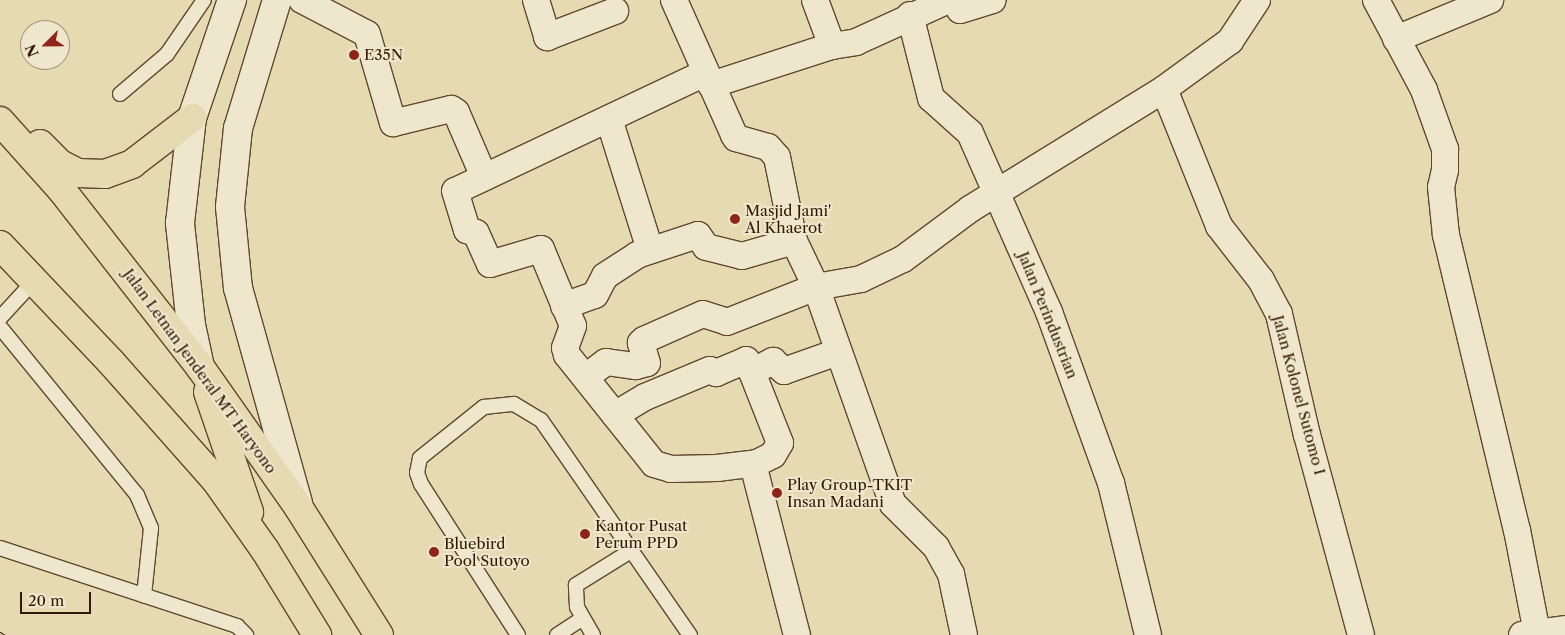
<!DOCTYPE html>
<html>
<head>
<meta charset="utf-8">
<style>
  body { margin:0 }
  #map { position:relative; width:1565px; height:635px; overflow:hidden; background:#e5dab2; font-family:"Libre Caslon Text",serif }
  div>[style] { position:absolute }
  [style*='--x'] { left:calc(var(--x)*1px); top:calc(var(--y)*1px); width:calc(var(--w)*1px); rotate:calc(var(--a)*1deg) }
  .roads { filter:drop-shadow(1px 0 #60482d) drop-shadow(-1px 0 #60482d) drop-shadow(0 1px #60482d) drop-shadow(0 -1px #60482d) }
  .service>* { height:14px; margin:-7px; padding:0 7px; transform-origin:7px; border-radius:7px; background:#eee7cd }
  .minor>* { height:26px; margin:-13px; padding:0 13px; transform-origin:13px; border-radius:13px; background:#eee7cd }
  .tertiary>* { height:28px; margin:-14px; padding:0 14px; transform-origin:14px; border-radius:14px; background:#eee7cd }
  .primary>* { height:28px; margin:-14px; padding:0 14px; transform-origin:14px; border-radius:14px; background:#e5dab2 }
  .tram>* { height:1px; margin:-0.5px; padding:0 0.5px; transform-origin:0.5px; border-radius:0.5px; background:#331801 }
  .dots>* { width:14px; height:14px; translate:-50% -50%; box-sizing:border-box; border:2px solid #eee7cd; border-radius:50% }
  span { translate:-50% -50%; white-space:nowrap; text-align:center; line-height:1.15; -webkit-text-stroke:4px #eee7cd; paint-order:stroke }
  .poi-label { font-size:15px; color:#331801 }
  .left { translate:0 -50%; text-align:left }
  .street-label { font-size:15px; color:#331801 }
  .north { position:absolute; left:20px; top:20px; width:50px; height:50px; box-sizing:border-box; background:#eee7cd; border:1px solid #a3947b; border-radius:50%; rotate:247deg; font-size:14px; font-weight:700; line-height:20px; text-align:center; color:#331801 }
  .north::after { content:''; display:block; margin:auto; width:18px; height:22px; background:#8f2418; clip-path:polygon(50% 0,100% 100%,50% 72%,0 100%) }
  .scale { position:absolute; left:20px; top:592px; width:71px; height:22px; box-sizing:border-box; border:2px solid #331801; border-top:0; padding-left:6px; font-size:15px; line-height:18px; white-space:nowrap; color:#331801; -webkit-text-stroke:4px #eee7cd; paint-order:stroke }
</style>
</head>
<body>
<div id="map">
  <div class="roads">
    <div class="service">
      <i style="--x:120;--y:94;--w:62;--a:-40.4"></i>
      <i style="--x:167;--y:54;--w:65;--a:-55.6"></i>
      <i style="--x:0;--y:318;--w:52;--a:-47.4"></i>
      <i style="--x:0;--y:327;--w:217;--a:50.8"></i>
      <i style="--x:137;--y:495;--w:36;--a:67"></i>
      <i style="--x:151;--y:528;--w:68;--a:95.9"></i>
      <i style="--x:0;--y:548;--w:250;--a:18.2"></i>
      <i style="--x:237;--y:626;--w:13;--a:45"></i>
      <i style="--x:518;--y:635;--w:179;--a:-122.7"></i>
      <i style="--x:421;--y:484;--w:12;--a:-110"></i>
      <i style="--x:417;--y:473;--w:15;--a:-79"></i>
      <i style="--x:420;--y:458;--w:82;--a:-38.6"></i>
      <i style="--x:484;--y:407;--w:30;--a:-6"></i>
      <i style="--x:514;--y:404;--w:31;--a:31"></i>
      <i style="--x:541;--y:420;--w:262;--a:55.3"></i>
      <i style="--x:557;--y:635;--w:30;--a:-33"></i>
      <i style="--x:593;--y:635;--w:32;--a:-120"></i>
      <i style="--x:577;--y:607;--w:22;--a:-93"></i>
      <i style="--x:576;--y:585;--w:62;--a:-31.9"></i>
    </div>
    <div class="minor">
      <i style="--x:302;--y:0;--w:73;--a:27.6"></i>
      <i style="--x:367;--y:34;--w:93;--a:73.7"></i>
      <i style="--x:393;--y:123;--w:60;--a:-13.6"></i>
      <i style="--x:451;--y:109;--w:6;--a:31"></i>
      <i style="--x:456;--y:112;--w:71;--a:66.7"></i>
      <i style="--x:536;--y:0;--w:39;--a:73"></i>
      <i style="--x:547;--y:37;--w:73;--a:-20.9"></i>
      <i style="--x:674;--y:0;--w:148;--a:66"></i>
      <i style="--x:734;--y:135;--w:4;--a:56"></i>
      <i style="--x:736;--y:138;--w:33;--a:16"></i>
      <i style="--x:768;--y:147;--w:13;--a:48"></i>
      <i style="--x:777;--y:157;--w:86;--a:78.6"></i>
      <i style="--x:794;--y:241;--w:51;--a:64.4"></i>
      <i style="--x:816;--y:287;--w:230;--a:70.5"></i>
      <i style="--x:893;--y:504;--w:61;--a:45"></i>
      <i style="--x:936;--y:547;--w:31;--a:61"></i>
      <i style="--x:951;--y:574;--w:62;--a:78"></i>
      <i style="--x:815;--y:0;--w:49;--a:69.7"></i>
      <i style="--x:955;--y:0;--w:11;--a:63"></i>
      <i style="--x:960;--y:10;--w:34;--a:-17"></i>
      <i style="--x:1376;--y:0;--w:102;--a:61.9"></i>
      <i style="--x:1424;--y:90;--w:63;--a:70.4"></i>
      <i style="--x:1445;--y:149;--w:21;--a:90"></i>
      <i style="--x:1445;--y:170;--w:17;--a:103"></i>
      <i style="--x:1441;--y:187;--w:48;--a:84.1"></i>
      <i style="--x:1446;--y:235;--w:303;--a:76.5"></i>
      <i style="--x:1517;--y:530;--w:105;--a:79"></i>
      <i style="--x:910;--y:15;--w:86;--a:75.8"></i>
      <i style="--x:931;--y:98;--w:52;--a:41.9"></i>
      <i style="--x:970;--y:133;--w:196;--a:66.2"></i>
      <i style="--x:1049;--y:312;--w:182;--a:70.1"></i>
      <i style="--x:1111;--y:483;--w:156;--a:76.3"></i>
      <i style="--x:1396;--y:39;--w:102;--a:-22.5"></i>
      <i style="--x:705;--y:73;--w:276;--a:154.7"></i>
      <i style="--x:455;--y:191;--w:41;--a:72.9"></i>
      <i style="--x:467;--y:230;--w:9;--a:18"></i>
      <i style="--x:476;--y:233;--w:34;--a:66"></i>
      <i style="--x:490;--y:264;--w:53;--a:-16.4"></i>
      <i style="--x:541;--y:249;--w:83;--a:67.4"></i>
      <i style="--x:573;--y:326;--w:23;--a:110"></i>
      <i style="--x:565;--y:348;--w:7;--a:74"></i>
      <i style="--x:567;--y:355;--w:139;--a:51.4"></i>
      <i style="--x:654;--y:464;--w:18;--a:16"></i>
      <i style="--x:671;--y:469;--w:46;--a:-1.2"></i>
      <i style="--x:717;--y:468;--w:40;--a:-7.1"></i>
      <i style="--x:757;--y:463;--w:18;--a:-27"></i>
      <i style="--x:773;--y:455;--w:14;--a:-60"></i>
      <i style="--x:780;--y:443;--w:76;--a:-111.5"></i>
      <i style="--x:752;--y:372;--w:24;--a:-28"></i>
      <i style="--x:773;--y:361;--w:15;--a:42"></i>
      <i style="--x:784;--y:371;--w:57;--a:-19.4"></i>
      <i style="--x:711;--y:85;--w:127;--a:-17.9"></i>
      <i style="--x:832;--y:46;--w:24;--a:-9"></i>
      <i style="--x:856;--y:42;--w:101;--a:-24.5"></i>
      <i style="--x:1164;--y:89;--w:148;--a:68.1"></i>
      <i style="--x:1219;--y:226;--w:68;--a:52.1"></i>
      <i style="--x:1261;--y:280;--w:38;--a:62"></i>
      <i style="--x:1279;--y:314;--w:124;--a:77"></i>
      <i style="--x:1307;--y:435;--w:207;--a:74.9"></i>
      <i style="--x:609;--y:119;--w:137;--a:72.6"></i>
      <i style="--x:564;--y:306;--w:33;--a:-20"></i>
      <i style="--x:595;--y:295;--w:21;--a:-62"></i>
      <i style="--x:605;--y:276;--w:38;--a:-33"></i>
      <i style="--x:637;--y:255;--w:64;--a:-18.2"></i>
      <i style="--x:698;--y:235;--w:14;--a:56"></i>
      <i style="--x:706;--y:247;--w:37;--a:14"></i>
      <i style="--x:742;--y:256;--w:54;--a:-16.1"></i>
      <i style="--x:586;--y:377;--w:25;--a:-37"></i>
      <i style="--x:606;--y:362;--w:30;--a:8"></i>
      <i style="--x:636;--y:366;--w:11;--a:-15"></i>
      <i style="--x:647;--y:363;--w:21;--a:-107"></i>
      <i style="--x:641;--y:343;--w:4;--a:-45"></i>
      <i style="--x:644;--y:340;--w:64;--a:-23.8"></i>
      <i style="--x:703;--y:314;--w:25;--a:18"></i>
      <i style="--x:727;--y:322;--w:96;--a:-21.5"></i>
      <i style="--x:816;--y:287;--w:46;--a:-10.1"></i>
      <i style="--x:861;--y:279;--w:47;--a:-25.5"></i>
      <i style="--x:903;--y:259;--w:84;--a:-36.7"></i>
      <i style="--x:970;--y:209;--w:228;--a:-31.7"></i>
      <i style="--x:1164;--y:89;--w:82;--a:-36"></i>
      <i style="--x:1230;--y:41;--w:49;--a:-56.6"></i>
      <i style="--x:615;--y:415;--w:35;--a:-31"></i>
      <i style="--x:645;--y:397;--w:70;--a:-22.6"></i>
      <i style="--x:710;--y:370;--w:7;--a:27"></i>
      <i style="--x:716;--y:373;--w:33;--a:-23"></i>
      <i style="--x:746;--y:360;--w:13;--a:63"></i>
      <i style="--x:753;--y:464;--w:177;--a:75.6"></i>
      <i style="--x:1522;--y:635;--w:43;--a:-7.9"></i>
    </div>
    <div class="tertiary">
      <i style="--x:277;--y:0;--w:134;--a:106.9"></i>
      <i style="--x:238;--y:128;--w:79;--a:95.8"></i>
      <i style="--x:230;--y:207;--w:81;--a:84.4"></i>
      <i style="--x:238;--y:288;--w:223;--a:74.4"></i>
      <i style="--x:200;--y:367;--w:43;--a:-102.1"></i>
      <i style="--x:191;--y:325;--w:103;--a:-96.2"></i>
      <i style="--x:180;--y:223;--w:106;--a:-83.5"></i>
      <i style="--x:192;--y:118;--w:125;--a:-71.3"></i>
    </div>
    <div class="primary">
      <i style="--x:0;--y:121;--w:91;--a:48.1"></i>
      <i style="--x:61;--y:189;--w:226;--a:52"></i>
      <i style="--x:200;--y:367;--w:172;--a:54.9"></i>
      <i style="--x:299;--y:508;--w:150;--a:57.8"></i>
      <i style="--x:40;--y:144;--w:28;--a:45"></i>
      <i style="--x:60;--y:164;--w:20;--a:27"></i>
      <i style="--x:78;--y:173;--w:27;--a:2"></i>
      <i style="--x:105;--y:174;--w:29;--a:-20"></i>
      <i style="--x:132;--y:164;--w:76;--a:-37.5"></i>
      <i style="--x:0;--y:245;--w:161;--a:46.5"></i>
      <i style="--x:111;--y:362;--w:160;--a:48.5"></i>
      <i style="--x:217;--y:482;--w:83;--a:54.8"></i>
      <i style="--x:265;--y:550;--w:100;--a:58.5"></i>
      <i style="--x:208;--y:392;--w:127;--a:71.1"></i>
    </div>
  </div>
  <div class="tram">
    <i style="--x:0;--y:632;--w:6;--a:31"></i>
  </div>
  <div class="dots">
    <i style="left:354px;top:55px;background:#8f2418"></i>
    <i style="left:735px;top:219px;background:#8f2418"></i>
    <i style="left:777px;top:493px;background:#8f2418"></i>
    <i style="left:585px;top:534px;background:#8f2418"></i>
    <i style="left:434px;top:552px;background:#8f2418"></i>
  </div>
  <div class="poi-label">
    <span class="left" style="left:364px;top:55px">E35N</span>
    <span class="left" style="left:745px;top:219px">Masjid Jami'<br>Al Khaerot</span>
    <span class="left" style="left:787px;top:493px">Play Group-TKIT<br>Insan Madani</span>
    <span class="left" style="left:595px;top:534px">Kantor Pusat<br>Perum PPD</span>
    <span class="left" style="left:444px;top:552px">Bluebird<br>Pool Sutoyo</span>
  </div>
  <div class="street-label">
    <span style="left:1048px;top:315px;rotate:68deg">Jalan Perindustrian</span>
    <span style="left:200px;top:371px;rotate:54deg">Jalan Letnan Jenderal MT Haryono</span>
    <span style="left:1299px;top:395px;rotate:75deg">Jalan Kolonel Sutomo I</span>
  </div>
  <div class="north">N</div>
  <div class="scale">20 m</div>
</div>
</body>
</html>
